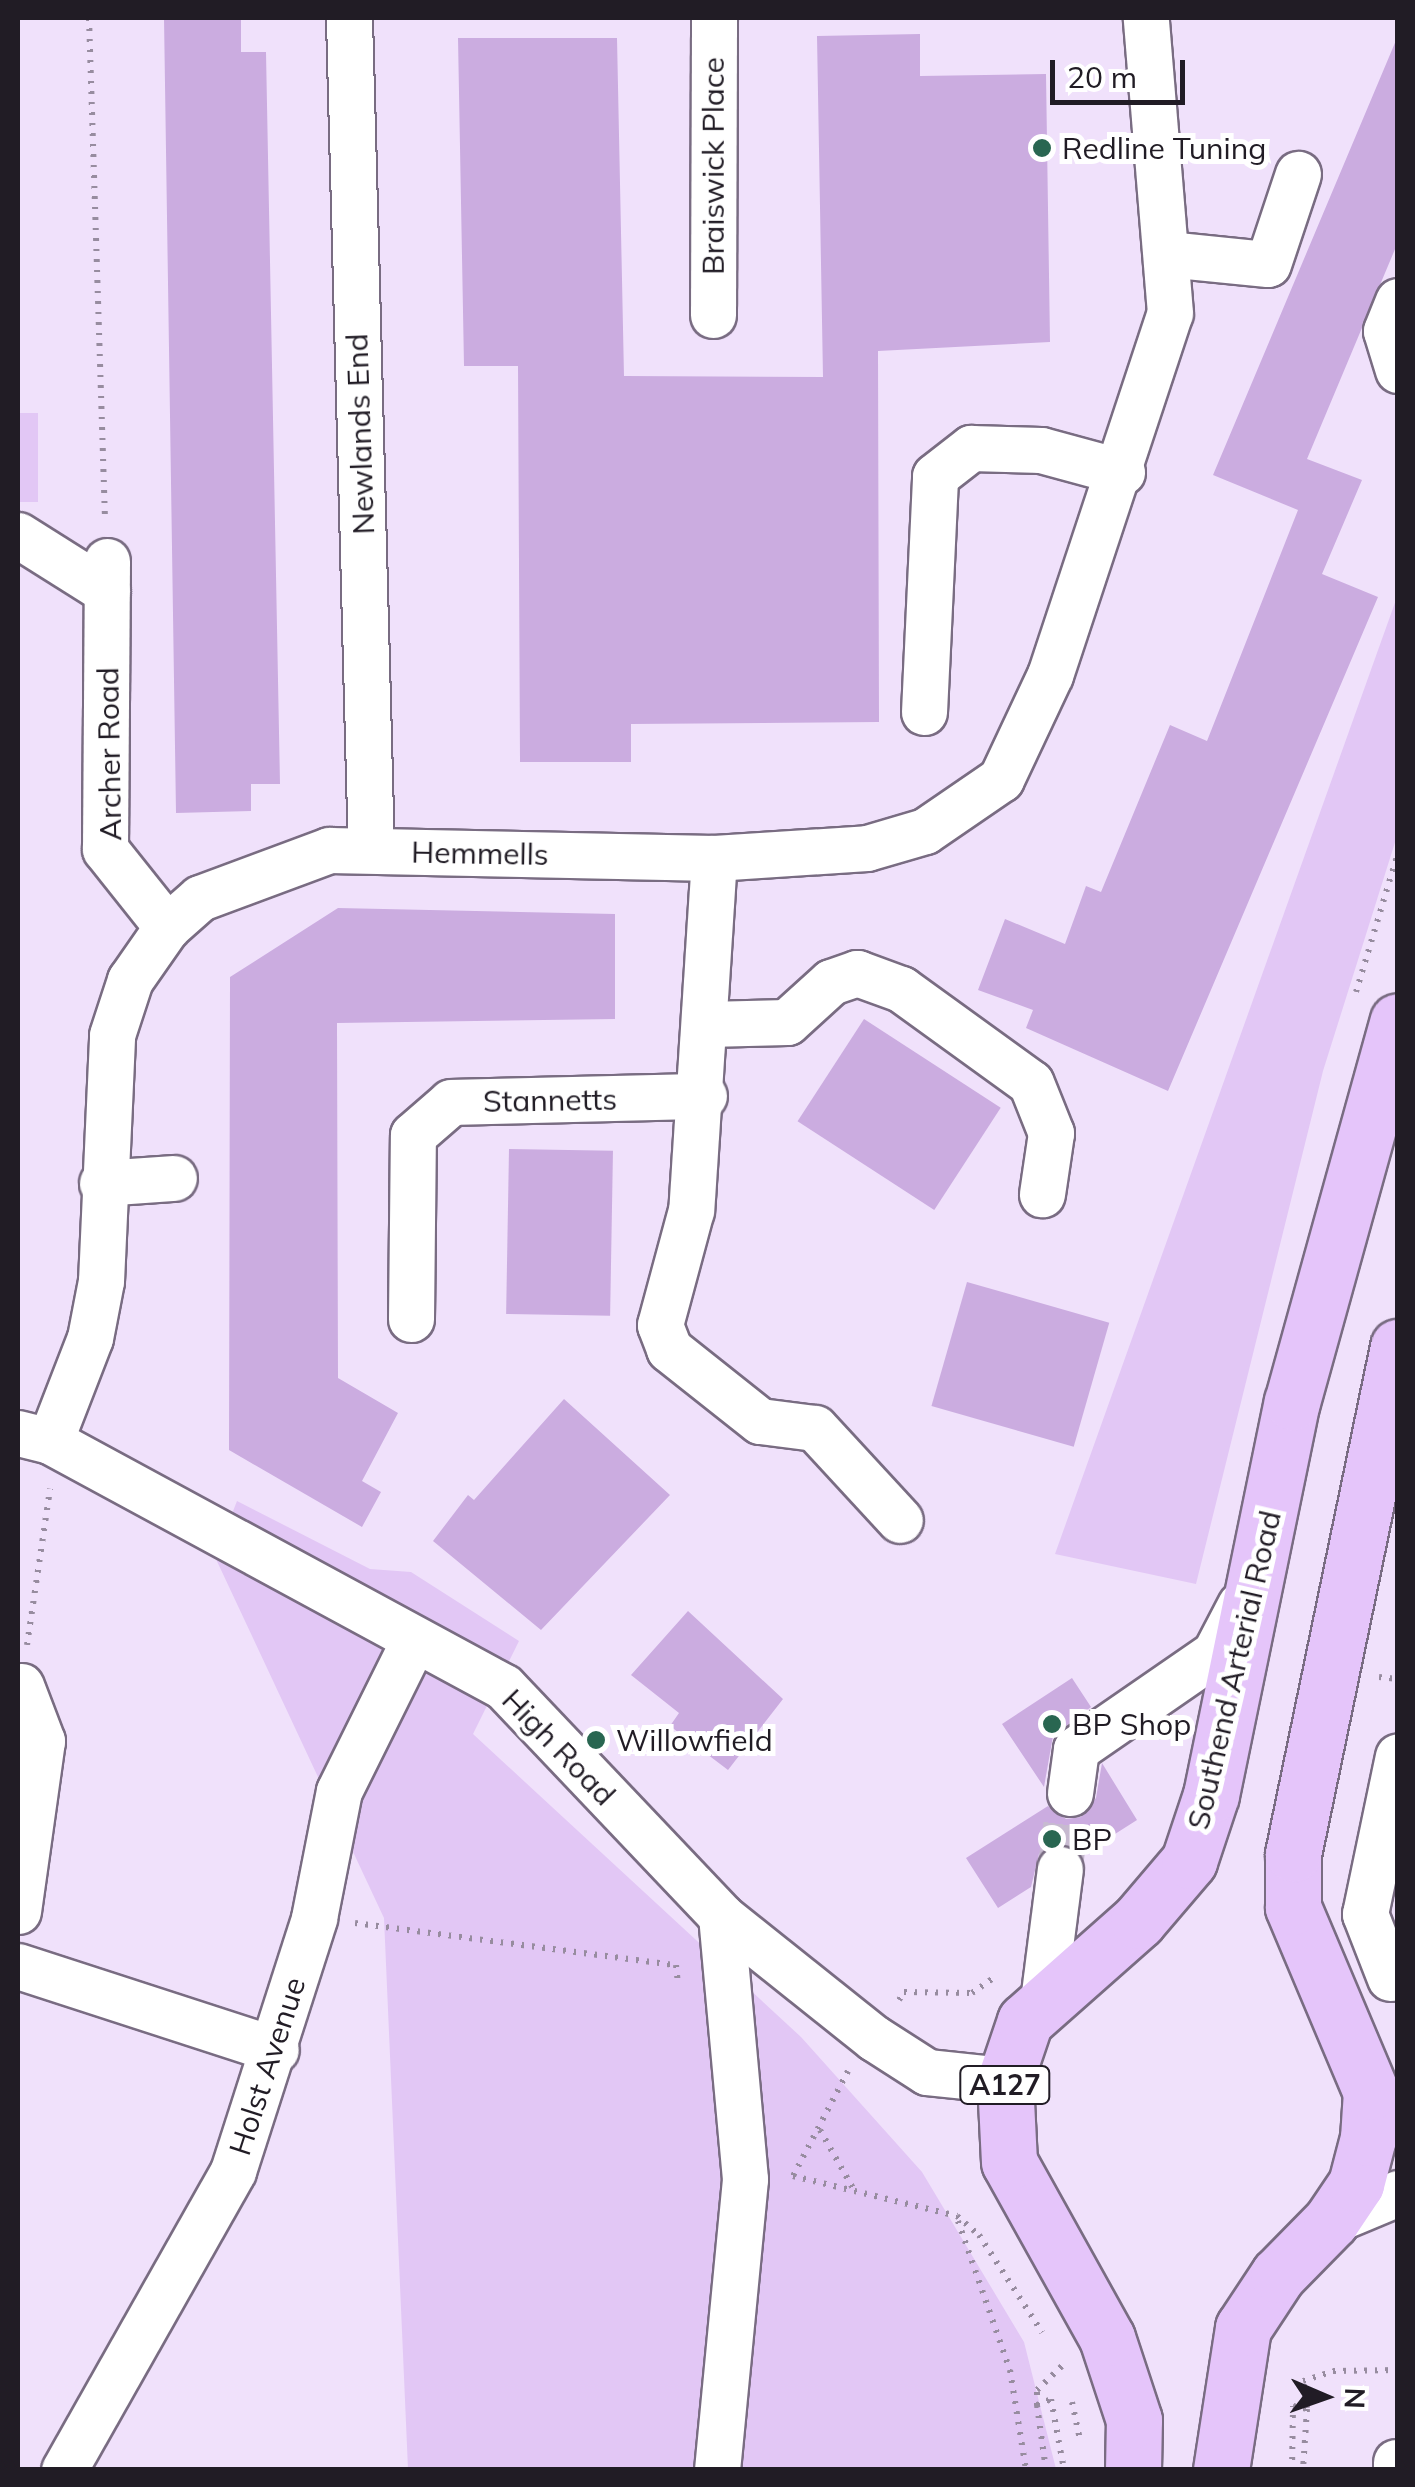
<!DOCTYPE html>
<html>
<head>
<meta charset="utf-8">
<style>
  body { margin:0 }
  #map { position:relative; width:1415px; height:2487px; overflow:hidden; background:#f0e1fb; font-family:Mulish,sans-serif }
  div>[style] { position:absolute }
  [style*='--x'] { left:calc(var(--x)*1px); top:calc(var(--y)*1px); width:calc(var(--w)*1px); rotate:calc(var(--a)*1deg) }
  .green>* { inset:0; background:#e2c7f5; transform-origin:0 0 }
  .building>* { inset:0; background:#cbace0; transform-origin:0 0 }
  .minor-tunnel>* { height:45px; margin-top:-22.5px; transform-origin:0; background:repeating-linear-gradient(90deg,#c7bad0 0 45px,transparent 0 67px) }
  .path>* { height:6px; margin-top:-3px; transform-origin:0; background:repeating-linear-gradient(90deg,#978c9f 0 2.5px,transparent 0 10.5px) }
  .roads { filter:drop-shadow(2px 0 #796c82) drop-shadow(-2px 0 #796c82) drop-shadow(0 2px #796c82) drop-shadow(0 -2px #796c82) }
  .minor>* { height:45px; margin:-22.5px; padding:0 22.5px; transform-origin:22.5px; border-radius:22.5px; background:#fff }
  .highway>* { height:55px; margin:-27.5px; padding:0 27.5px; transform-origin:27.5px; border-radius:27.5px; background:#e5c5fa }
  .dots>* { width:28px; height:28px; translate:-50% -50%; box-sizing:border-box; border:5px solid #fff; border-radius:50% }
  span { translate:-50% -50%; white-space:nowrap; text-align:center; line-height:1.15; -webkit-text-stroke:10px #fff; paint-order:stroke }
  .shield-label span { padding:2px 8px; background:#fff; border:2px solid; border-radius:8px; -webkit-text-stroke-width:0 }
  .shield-label { font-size:28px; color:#211c25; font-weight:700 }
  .poi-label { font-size:30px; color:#211c25 }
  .left { translate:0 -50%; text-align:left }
  .street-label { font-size:30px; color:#211c25 }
  .frame { position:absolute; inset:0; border:20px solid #211c25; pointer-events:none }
  .north { position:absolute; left:1275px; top:2347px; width:100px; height:100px; -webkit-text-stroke:8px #fff; paint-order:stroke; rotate:92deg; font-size:28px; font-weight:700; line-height:40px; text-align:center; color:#211c25 }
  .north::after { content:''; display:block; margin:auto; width:35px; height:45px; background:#211c25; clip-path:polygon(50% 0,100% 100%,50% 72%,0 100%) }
  .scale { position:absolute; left:1050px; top:60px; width:135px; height:45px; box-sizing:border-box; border:5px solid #211c25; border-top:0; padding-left:12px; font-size:30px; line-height:35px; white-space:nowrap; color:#211c25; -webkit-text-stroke:8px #fff; paint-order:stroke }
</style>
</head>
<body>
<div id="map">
  <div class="green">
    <i style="left:18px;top:413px;width:20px;height:89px"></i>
    <i style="clip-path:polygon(1397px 597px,1397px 836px,1323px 1071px,1196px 1584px,1055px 1554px)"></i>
    <i style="clip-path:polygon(237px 1501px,370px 1569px,411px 1572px,519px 1641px,473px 1734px,801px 2037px,922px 2172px,1024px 2342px,1056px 2469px,408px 2469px,384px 1918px,215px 1557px)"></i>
  </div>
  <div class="building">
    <i style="clip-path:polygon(164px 18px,241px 18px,241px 52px,266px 52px,280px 784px,251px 784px,251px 811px,176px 813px)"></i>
    <i style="clip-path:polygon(920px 34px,920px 76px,1046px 74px,1050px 342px,878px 351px,879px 722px,631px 724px,631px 762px,520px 762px,518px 366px,464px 366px,458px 38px,617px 38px,624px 376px,823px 377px,817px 36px)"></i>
    <i style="clip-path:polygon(1397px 38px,1398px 242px,1307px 459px,1362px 480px,1322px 574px,1378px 597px,1168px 1091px,1026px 1028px,1033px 1010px,978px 990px,1005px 919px,1065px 944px,1086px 886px,1101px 892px,1170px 725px,1207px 741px,1298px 510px,1213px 475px)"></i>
    <i style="clip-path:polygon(338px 908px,615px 914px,615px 1019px,337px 1023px,338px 1378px,398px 1413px,362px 1481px,381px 1492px,362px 1527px,229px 1450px,230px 977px)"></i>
    <i style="left:864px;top:1019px;width:163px;height:122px;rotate:33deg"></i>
    <i style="left:509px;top:1149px;width:104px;height:165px;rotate:1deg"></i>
    <i style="left:967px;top:1282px;width:148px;height:129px;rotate:16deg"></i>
    <i style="clip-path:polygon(564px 1399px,670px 1495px,541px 1630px,433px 1541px,468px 1495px,474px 1500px)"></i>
    <i style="clip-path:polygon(688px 1611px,783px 1699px,728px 1770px,670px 1726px,679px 1713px,631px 1675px)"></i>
    <i style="clip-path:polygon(1072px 1678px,1091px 1707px,1053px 1736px,1044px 1787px,1002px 1724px)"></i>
    <i style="clip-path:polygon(1102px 1763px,1137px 1820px,1082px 1855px,1064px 1843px,1049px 1845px,1039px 1854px,1031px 1887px,998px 1908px,966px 1858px,1048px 1806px,1066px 1819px,1081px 1817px,1096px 1798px)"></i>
  </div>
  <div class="minor-tunnel">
    <i style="--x:1060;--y:1869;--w:77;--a:-82.5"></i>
  </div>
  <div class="path">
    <i style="--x:89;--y:18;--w:502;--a:88.17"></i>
    <i style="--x:1356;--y:992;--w:145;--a:-73.2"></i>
    <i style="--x:27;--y:1645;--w:158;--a:-81.6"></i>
    <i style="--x:1379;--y:1677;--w:19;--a:6"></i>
    <i style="--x:355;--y:1923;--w:324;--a:7.5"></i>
    <i style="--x:676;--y:1965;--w:19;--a:84"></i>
    <i style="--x:899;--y:2000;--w:9;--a:-58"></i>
    <i style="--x:904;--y:1992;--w:68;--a:0.8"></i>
    <i style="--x:972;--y:1993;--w:24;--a:-35"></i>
    <i style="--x:848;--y:2071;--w:119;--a:117.6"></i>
    <i style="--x:793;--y:2176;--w:169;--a:13.7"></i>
    <i style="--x:957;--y:2216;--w:29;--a:41"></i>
    <i style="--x:979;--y:2235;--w:116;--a:57"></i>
    <i style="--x:820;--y:2130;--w:69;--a:60.5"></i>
    <i style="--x:958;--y:2221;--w:158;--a:70.8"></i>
    <i style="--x:1010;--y:2370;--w:101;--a:80.9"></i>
    <i style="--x:1072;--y:2402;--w:38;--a:78"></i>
    <i style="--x:1037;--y:2405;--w:15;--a:-90"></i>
    <i style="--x:1037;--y:2390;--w:36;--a:-44"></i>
    <i style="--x:1307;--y:2408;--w:27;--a:-98"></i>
    <i style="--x:1303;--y:2381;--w:32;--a:-18"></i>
    <i style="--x:1333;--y:2371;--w:65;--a:-0.9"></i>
    <i style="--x:1046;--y:2470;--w:66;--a:-97.9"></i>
    <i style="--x:1037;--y:2405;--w:15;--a:-23"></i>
    <i style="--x:1051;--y:2399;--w:72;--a:79.6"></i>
    <i style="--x:1292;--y:2470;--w:64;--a:-89.1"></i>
    <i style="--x:1293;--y:2406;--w:14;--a:12"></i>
    <i style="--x:1307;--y:2409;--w:61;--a:93.8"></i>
  </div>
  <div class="roads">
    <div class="minor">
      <i style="--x:349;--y:18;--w:832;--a:88.49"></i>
      <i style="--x:1167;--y:254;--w:101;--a:5.7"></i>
      <i style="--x:1268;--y:264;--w:95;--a:-71.6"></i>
      <i style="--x:1398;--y:301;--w:32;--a:112"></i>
      <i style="--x:1386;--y:331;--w:41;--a:72.9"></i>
      <i style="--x:713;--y:315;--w:297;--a:-89.8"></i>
      <i style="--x:18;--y:535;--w:105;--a:32.2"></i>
      <i style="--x:107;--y:561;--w:288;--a:90.4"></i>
      <i style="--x:105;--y:849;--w:100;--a:51.5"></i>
      <i style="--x:924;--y:712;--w:236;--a:-87.3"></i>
      <i style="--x:935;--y:476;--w:46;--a:-37.9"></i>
      <i style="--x:971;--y:448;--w:70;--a:1.6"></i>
      <i style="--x:1041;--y:450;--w:84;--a:15.2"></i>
      <i style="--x:714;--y:858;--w:353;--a:93.7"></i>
      <i style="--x:691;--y:1210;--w:119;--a:105.1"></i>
      <i style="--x:660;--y:1325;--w:26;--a:69"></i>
      <i style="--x:669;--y:1349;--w:116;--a:38.4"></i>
      <i style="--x:760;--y:1421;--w:55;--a:7.3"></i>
      <i style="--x:815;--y:1428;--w:125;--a:47.3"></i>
      <i style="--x:707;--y:1024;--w:80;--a:-1.4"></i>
      <i style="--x:787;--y:1022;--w:59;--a:-42.3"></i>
      <i style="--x:831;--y:982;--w:28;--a:-19"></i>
      <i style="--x:857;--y:973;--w:47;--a:20"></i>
      <i style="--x:901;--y:989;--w:160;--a:35.9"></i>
      <i style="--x:1031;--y:1083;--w:54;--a:68.2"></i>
      <i style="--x:1051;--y:1133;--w:62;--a:98.4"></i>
      <i style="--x:102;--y:1183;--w:72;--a:-4"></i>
      <i style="--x:411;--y:1319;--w:184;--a:-89.4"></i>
      <i style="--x:413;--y:1135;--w:50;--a:-41"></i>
      <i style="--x:451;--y:1102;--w:253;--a:-1.4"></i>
      <i style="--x:18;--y:1433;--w:33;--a:14"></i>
      <i style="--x:50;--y:1441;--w:516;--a:28.45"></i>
      <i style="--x:504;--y:1687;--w:315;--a:46.5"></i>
      <i style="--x:721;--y:1916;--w:196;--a:38.6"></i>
      <i style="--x:874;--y:2038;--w:63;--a:32.7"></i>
      <i style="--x:927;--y:2072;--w:78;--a:5.9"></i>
      <i style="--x:50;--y:1441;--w:110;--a:-68.8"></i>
      <i style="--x:90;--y:1338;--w:58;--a:-79.1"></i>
      <i style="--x:101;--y:1281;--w:246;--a:-87.4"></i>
      <i style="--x:112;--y:1035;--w:58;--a:-71.9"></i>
      <i style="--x:130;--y:980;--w:65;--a:-55.1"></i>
      <i style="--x:167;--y:927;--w:44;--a:-41.3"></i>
      <i style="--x:200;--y:898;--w:138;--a:-20.4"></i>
      <i style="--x:329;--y:850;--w:385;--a:1.2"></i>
      <i style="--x:714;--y:858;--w:153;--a:-3.7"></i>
      <i style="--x:867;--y:848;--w:60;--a:-16.3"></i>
      <i style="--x:925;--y:831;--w:92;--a:-34.4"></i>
      <i style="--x:1001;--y:779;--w:115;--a:-64.8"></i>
      <i style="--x:1050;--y:675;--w:381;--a:-71.7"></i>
      <i style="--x:1170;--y:313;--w:296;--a:-94.7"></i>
      <i style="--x:1070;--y:1793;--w:44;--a:-82.2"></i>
      <i style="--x:1076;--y:1749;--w:169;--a:-34.6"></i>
      <i style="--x:1215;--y:1653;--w:54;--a:-62.5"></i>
      <i style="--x:18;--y:1911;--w:172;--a:-82"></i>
      <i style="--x:42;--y:1741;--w:59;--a:-110.9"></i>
      <i style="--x:18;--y:1966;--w:271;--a:18"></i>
      <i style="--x:1390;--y:1978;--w:69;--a:-111.3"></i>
      <i style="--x:1365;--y:1914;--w:161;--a:-78.2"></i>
      <i style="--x:1043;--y:2001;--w:133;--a:-82.7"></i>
      <i style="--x:1331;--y:2221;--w:73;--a:-22.7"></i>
      <i style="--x:64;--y:2470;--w:343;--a:-60.5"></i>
      <i style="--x:233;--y:2171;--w:266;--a:-72.2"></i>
      <i style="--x:314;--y:1918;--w:129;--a:-78.9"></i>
      <i style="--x:339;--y:1791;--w:169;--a:-63.6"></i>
      <i style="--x:717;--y:2470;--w:292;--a:-84.5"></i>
      <i style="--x:745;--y:2179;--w:264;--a:-95.2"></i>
      <i style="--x:1396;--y:2470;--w:8;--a:-90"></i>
    </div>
    <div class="highway">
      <i style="--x:1133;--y:2470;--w:50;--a:-88.9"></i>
      <i style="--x:1134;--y:2420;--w:86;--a:-108.2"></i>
      <i style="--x:1107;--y:2338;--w:201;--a:-119.1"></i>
      <i style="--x:1009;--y:2162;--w:82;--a:-92.8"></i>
      <i style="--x:1005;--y:2080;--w:62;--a:-71.3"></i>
      <i style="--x:1025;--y:2021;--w:151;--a:-41.5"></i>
      <i style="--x:1138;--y:1921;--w:79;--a:-49.6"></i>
      <i style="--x:1189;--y:1861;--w:70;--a:-71.6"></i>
      <i style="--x:1211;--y:1795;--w:401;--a:-78.4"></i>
      <i style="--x:1292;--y:1402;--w:395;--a:-74.5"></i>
      <i style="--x:1221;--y:2470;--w:144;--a:-81.2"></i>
      <i style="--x:1243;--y:2328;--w:64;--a:-56.6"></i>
      <i style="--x:1278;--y:2275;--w:76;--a:-45.5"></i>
      <i style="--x:1331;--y:2221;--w:45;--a:-56"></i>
      <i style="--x:1356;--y:2184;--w:48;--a:-75.4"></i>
      <i style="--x:1368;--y:2138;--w:46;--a:-86.3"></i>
      <i style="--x:1371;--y:2092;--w:201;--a:-112.9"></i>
      <i style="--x:1293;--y:1907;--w:53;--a:-90"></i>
      <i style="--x:1293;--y:1854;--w:518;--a:-78.3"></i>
    </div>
  </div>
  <div class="dots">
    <i style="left:1042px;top:148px;background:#296651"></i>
    <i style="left:1052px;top:1724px;background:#296651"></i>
    <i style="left:596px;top:1740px;background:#296651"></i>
    <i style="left:1052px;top:1839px;background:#296651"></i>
  </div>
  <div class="shield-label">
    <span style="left:1005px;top:2085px">A127</span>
  </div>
  <div class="poi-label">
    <span class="left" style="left:1062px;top:148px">Redline Tuning</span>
    <span class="left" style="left:1072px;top:1724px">BP Shop</span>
    <span class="left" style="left:616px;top:1740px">Willowfield</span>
    <span class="left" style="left:1072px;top:1839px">BP</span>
  </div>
  <div class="street-label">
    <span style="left:713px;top:166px;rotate:-90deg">Braiswick Place</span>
    <span style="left:360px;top:434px;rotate:-92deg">Newlands End</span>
    <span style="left:109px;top:754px;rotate:-91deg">Archer Road</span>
    <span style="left:480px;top:853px;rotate:1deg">Hemmells</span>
    <span style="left:550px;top:1100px;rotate:-1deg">Stannetts</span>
    <span style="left:1234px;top:1670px;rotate:-77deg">Southend Arterial Road</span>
    <span style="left:559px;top:1747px;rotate:46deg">High Road</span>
    <span style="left:267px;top:2066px;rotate:-72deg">Holst Avenue</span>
  </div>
  <div class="frame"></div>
  <div class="north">N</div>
  <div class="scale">20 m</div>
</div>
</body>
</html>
